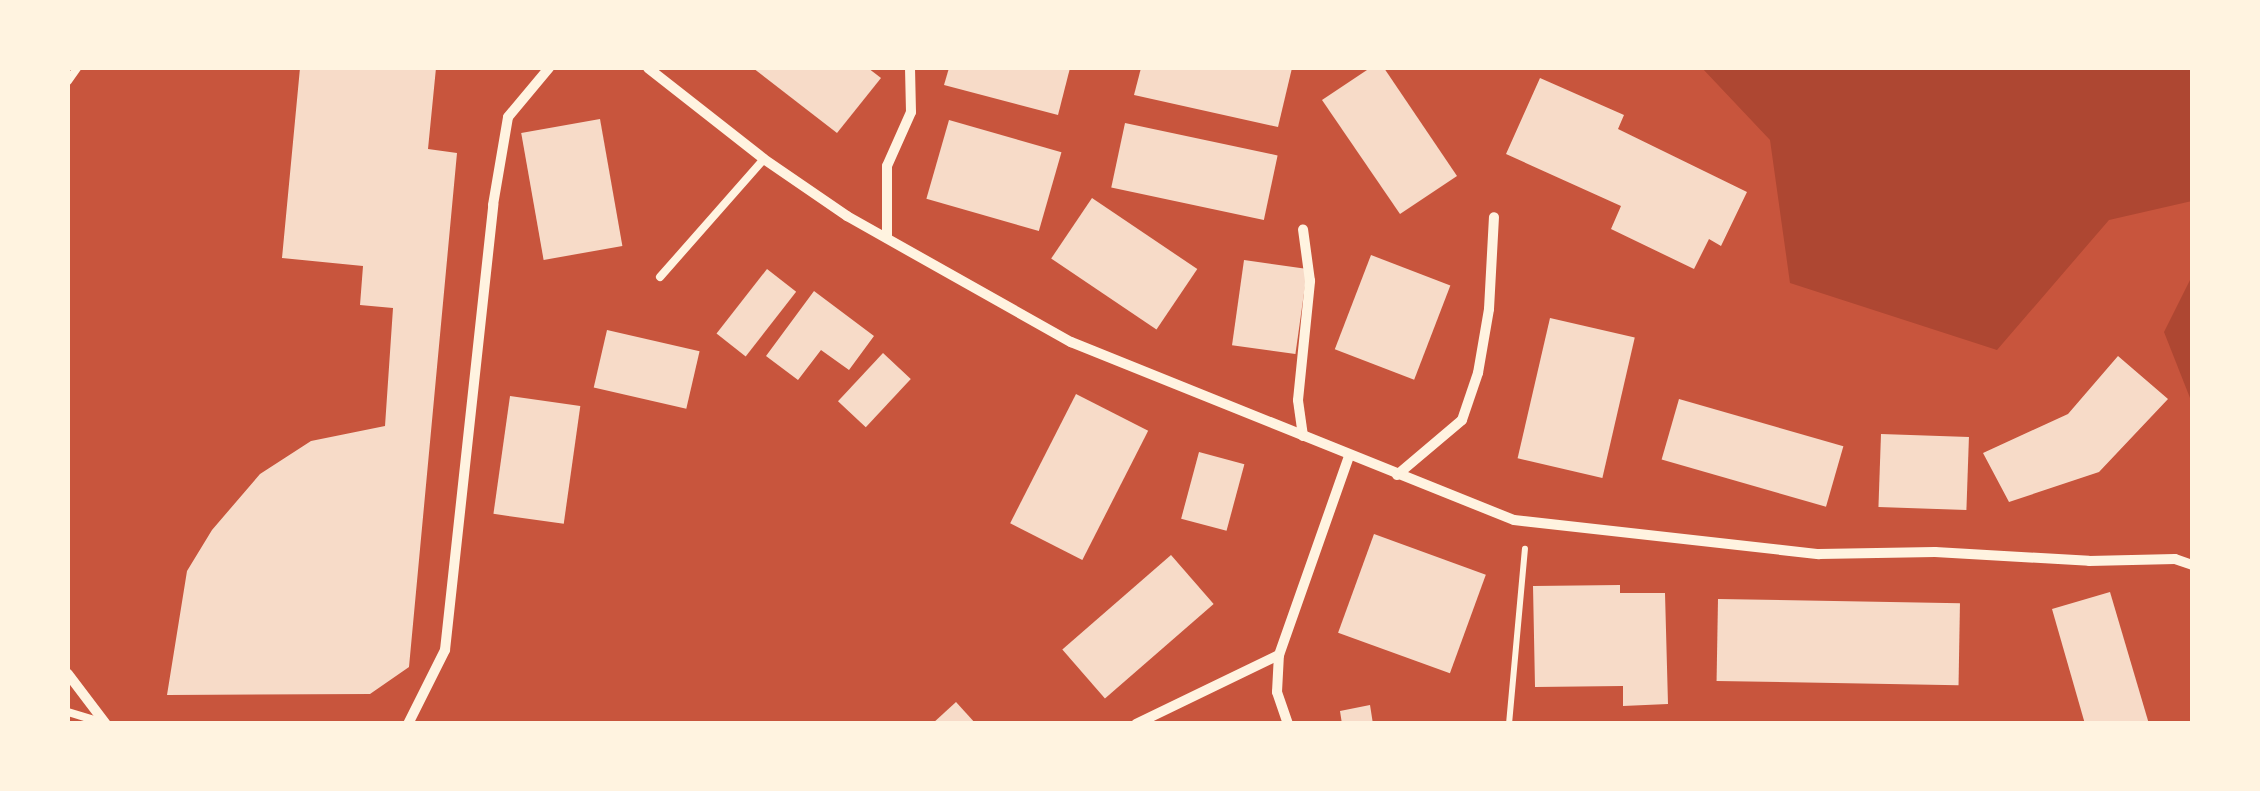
<!DOCTYPE html>
<html>
<head>
<meta charset="utf-8">
<style>
  body { margin:0 }
  #map { position:relative; width:2260px; height:791px; overflow:hidden; background:#c8553d; font-family:"Exo 2",sans-serif }
  div>[style] { position:absolute }
  [style*='--x'] { left:calc(var(--x)*1px); top:calc(var(--y)*1px); width:calc(var(--w)*1px); rotate:calc(var(--a)*1deg) }
  .green>* { inset:0; background:#ae4732 }
  .building>* { inset:0; background:#f7dbc8; transform-origin:0 0 }
  .path>* { height:6px; margin:-3px; padding:0 3px; transform-origin:3px; border-radius:3px; background:#fff3e0 }
  .service>* { height:8px; margin:-4px; padding:0 4px; transform-origin:4px; border-radius:4px; background:#fff3e0 }
  .minor>* { height:10px; margin:-5px; padding:0 5px; transform-origin:5px; border-radius:5px; background:#fff3e0 }
  span { translate:-50% -50%; white-space:nowrap; text-align:center; line-height:1.15; -webkit-text-stroke:10px #fff3e0; paint-order:stroke }
  .frame { position:absolute; inset:0; border:70px solid #fff3e0; pointer-events:none }
</style>
</head>
<body>
<div id="map">
  <div class="green">
    <i style="clip-path:polygon(1702px 68px,2192px 68px,2192px 201px,2109px 220px,1997px 350px,1790px 283px,1770px 140px)"></i>
    <i style="clip-path:polygon(2192px 276px,2192px 403px,2164px 332px)"></i>
  </div>
  <div class="building">
    <i style="clip-path:polygon(300px 68px,436px 68px,428px 149px,457px 153px,409px 667px,370px 694px,167px 695px,187px 571px,212px 530px,260px 474px,311px 441px,385px 426px,393px 308px,360px 305px,363px 266px,282px 258px)"></i>
    <i style="clip-path:polygon(753px 68px,868px 68px,881px 78px,837px 133px)"></i>
    <i style="clip-path:polygon(949px 68px,1070px 68px,1058px 115px,944px 85px)"></i>
    <i style="clip-path:polygon(1141px 68px,1292px 68px,1278px 127px,1134px 95px)"></i>
    <i style="clip-path:polygon(1370px 68px,1384px 68px,1457px 176px,1400px 214px,1322px 100px)"></i>
    <i style="clip-path:polygon(1540px 78px,1624px 115px,1618px 129px,1747px 192px,1721px 246px,1709px 239px,1694px 269px,1611px 229px,1621px 206px,1506px 154px)"></i>
    <i style="left:600px;top:119px;width:129px;height:80px;rotate:80deg"></i>
    <i style="left:949px;top:120px;width:117px;height:82px;rotate:16deg"></i>
    <i style="left:1125px;top:123px;width:156px;height:66px;rotate:12deg"></i>
    <i style="left:1092px;top:198px;width:127px;height:73px;rotate:34deg"></i>
    <i style="left:1371px;top:255px;width:85px;height:101px;rotate:21deg"></i>
    <i style="left:1244px;top:260px;width:64px;height:86px;rotate:8deg"></i>
    <i style="left:767px;top:269px;width:37px;height:82px;rotate:38deg"></i>
    <i style="clip-path:polygon(814px 291px,874px 336px,849px 370px,821px 350px,798px 380px,766px 356px)"></i>
    <i style="left:1550px;top:318px;width:87px;height:144px;rotate:13deg"></i>
    <i style="left:607px;top:330px;width:95px;height:59px;rotate:13deg"></i>
    <i style="left:883px;top:353px;width:38px;height:66px;rotate:43deg"></i>
    <i style="clip-path:polygon(2118px 356px,2168px 399px,2099px 472px,2009px 502px,1983px 453px,2068px 414px)"></i>
    <i style="left:1076px;top:394px;width:81px;height:145px;rotate:27deg"></i>
    <i style="left:510px;top:396px;width:71px;height:119px;rotate:8deg"></i>
    <i style="left:1679px;top:399px;width:171px;height:63px;rotate:16deg"></i>
    <i style="left:1881px;top:434px;width:88px;height:73px;rotate:2deg"></i>
    <i style="left:1199px;top:452px;width:47px;height:69px;rotate:15deg"></i>
    <i style="left:1374px;top:534px;width:119px;height:105px;rotate:20deg"></i>
    <i style="left:1171px;top:555px;width:65px;height:144px;rotate:49deg"></i>
    <i style="clip-path:polygon(1620px 585px,1620px 593px,1665px 593px,1668px 704px,1623px 706px,1623px 686px,1535px 687px,1533px 586px)"></i>
    <i style="clip-path:polygon(2110px 592px,2149px 724px,2085px 724px,2052px 609px)"></i>
    <i style="left:1718px;top:599px;width:242px;height:82px;rotate:1deg"></i>
    <i style="clip-path:polygon(956px 702px,976px 724px,932px 724px)"></i>
    <i style="clip-path:polygon(1370px 705px,1373px 724px,1342px 724px,1340px 711px)"></i>
  </div>
  <div class="path">
    <i style="--x:1509;--y:724;--w:176;--a:-84.8"></i>
  </div>
  <div class="service">
    <i style="--x:68;--y:81;--w:16;--a:-55"></i>
    <i style="--x:660;--y:277;--w:157;--a:-48.6"></i>
    <i style="--x:68;--y:712;--w:39;--a:17"></i>
  </div>
  <div class="minor">
    <i style="--x:648;--y:68;--w:147;--a:38.1"></i>
    <i style="--x:764;--y:159;--w:101;--a:34.5"></i>
    <i style="--x:847;--y:216;--w:257;--a:29.4"></i>
    <i style="--x:1071;--y:342;--w:477;--a:21.9"></i>
    <i style="--x:1514;--y:520;--w:307;--a:6.4"></i>
    <i style="--x:1819;--y:554;--w:116;--a:-1"></i>
    <i style="--x:1935;--y:552;--w:154;--a:3.3"></i>
    <i style="--x:2089;--y:561;--w:86;--a:-1.3"></i>
    <i style="--x:2175;--y:559;--w:18;--a:19"></i>
    <i style="--x:887;--y:238;--w:72;--a:-90"></i>
    <i style="--x:887;--y:166;--w:59;--a:-66"></i>
    <i style="--x:911;--y:112;--w:44;--a:-91.3"></i>
    <i style="--x:1303;--y:436;--w:36;--a:-98"></i>
    <i style="--x:1298;--y:400;--w:120;--a:-84.2"></i>
    <i style="--x:1310;--y:281;--w:52;--a:-97.7"></i>
    <i style="--x:1397;--y:475;--w:85;--a:-40.2"></i>
    <i style="--x:1462;--y:420;--w:50;--a:-71.2"></i>
    <i style="--x:1478;--y:373;--w:65;--a:-80.2"></i>
    <i style="--x:1489;--y:309;--w:92;--a:-86.9"></i>
    <i style="--x:68;--y:674;--w:63;--a:52.8"></i>
    <i style="--x:408;--y:724;--w:83;--a:-63.4"></i>
    <i style="--x:445;--y:650;--w:448;--a:-83.8"></i>
    <i style="--x:493;--y:205;--w:89;--a:-80.3"></i>
    <i style="--x:508;--y:117;--w:64;--a:-50.1"></i>
    <i style="--x:1136;--y:724;--w:159;--a:-25.8"></i>
    <i style="--x:1288;--y:724;--w:34;--a:-109"></i>
    <i style="--x:1277;--y:692;--w:37;--a:-87"></i>
    <i style="--x:1279;--y:655;--w:211;--a:-70.6"></i>
  </div>
  <div class="frame"></div>
</div>
</body>
</html>
